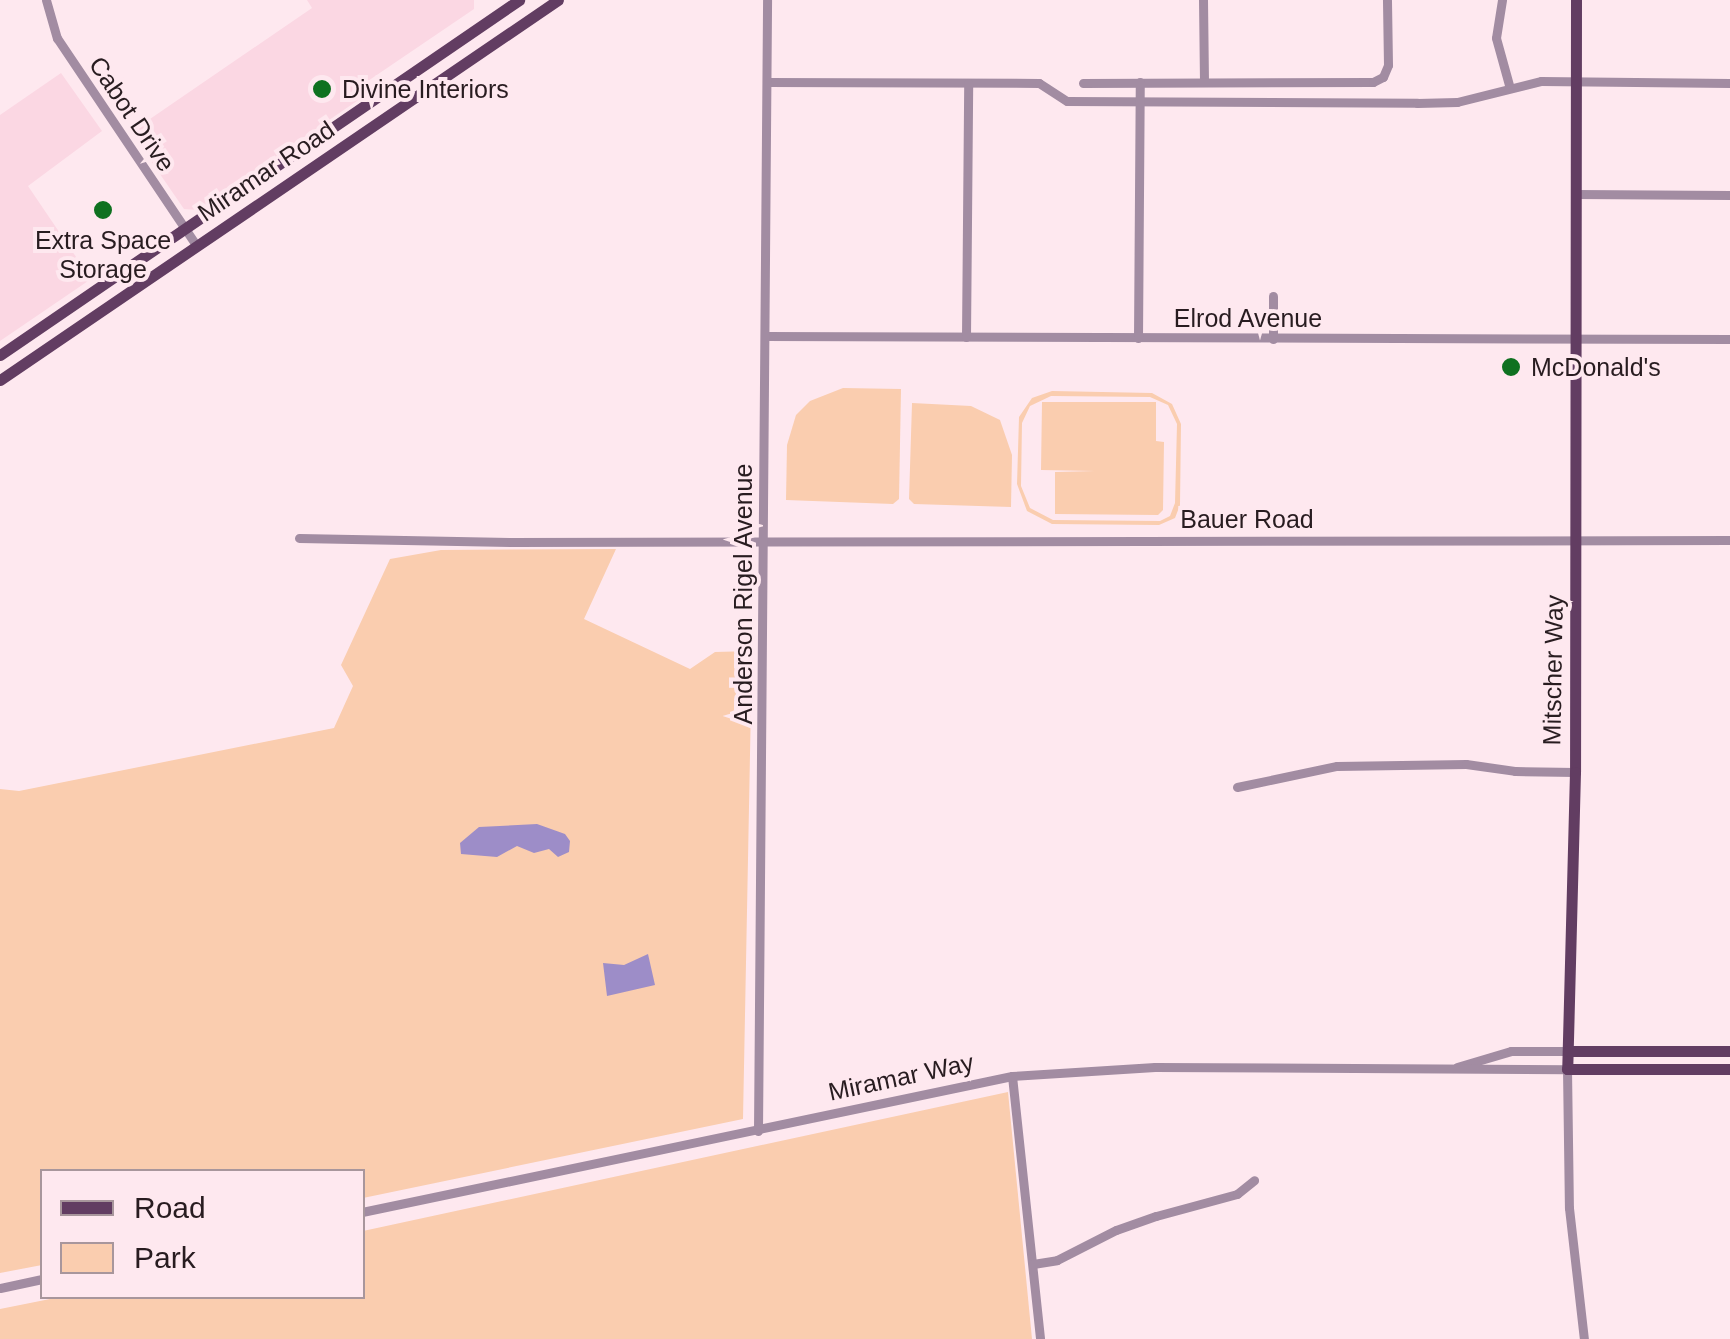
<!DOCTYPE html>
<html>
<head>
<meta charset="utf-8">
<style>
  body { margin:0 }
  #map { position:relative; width:1730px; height:1339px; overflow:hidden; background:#fee8ef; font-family:Arial,sans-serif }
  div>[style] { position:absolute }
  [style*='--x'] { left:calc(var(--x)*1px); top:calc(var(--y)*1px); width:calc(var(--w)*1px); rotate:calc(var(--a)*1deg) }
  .built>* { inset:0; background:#fbd7e3 }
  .green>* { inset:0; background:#facdaf }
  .water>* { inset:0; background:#9d8dc8 }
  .minor>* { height:9px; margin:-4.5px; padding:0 4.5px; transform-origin:4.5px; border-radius:4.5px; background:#a28ca2 }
  .major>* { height:11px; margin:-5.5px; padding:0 5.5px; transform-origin:5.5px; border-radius:5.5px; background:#623d62 }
  .dots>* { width:28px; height:28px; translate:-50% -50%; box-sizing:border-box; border:5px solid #fee8ef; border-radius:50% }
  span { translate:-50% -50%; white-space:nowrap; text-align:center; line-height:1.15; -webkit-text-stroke:8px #fee8ef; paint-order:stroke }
  .poi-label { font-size:25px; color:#281c20 }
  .left { translate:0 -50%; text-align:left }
  .street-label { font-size:25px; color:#281c20 }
  .legend { position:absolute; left:40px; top:1169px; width:325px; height:130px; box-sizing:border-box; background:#fee8ef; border:2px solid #a8969c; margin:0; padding:12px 18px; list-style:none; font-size:30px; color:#281c20 }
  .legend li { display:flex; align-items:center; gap:20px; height:50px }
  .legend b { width:50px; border:2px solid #a8969c }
</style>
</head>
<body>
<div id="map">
  <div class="built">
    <i style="clip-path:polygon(307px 0,474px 0,474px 9px,365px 83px,370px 92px,198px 210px,184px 209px,131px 132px,312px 8px)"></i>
    <i style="clip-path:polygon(61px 73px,102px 131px,28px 186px,91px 279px,0 341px,0 115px)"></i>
  </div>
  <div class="green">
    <i style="clip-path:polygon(843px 388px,901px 389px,899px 499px,893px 504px,786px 500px,787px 445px,796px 415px,810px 401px)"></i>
    <i style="clip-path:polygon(evenodd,1052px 391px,1152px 393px,1172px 404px,1181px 424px,1180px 505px,1175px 518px,1159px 525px,1052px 524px,1027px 511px,1017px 484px,1019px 417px,1032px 398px,1052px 391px,1051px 396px,1150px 397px,1168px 405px,1177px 424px,1175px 503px,1170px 516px,1160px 521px,1053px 520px,1030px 508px,1021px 486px,1022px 423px,1030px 406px,1051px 396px)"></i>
    <i style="clip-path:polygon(1042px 402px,1156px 402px,1156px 441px,1164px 442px,1163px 510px,1158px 515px,1055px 514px,1055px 472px,1095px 471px,1041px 470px)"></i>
    <i style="clip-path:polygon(912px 403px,971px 406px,1000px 420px,1012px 455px,1011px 507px,914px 504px,909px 499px)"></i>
    <i style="clip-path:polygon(616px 549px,584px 619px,690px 669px,715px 652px,752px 651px,743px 1119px,363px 1198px,362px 1172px,42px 1172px,42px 1265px,0 1273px,0 789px,19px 791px,334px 728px,353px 686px,341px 665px,390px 559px,441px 550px)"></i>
    <i style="clip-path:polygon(1008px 1092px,1032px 1339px,0 1339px,0 1309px,60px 1297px,362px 1296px,363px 1231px)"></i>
  </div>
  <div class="water">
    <i style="clip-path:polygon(537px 824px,565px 834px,570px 841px,569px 852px,558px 857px,549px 849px,534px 853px,517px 846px,497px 857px,461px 854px,460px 843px,479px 827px)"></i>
    <i style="clip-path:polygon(648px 954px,655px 985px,607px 996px,603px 963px,624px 965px)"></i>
  </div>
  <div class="minor">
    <i style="--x:46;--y:0;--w:40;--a:74"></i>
    <i style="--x:57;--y:38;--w:249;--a:56.1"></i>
    <i style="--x:1203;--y:0;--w:82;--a:89.3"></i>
    <i style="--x:1502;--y:0;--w:38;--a:99"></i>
    <i style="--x:1496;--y:38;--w:49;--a:74.5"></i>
    <i style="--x:767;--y:82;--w:272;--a:0.2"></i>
    <i style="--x:1039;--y:83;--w:33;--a:33"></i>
    <i style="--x:1067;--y:101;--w:350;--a:0.3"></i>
    <i style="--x:1417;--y:103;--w:40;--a:-1.4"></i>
    <i style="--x:1457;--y:102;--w:87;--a:-14"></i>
    <i style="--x:1541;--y:81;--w:189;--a:0.6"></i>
    <i style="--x:1083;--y:83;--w:290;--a:-0.2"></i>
    <i style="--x:1373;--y:82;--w:11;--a:-27"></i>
    <i style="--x:1383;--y:77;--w:13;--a:-67"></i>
    <i style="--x:1388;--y:65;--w:65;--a:-90.9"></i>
    <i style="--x:1575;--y:194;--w:155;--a:0.4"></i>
    <i style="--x:1273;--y:296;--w:43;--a:90"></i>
    <i style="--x:765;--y:336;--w:965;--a:0.18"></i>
    <i style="--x:966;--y:337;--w:254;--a:-89.5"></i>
    <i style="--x:1138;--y:338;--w:256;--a:-89.6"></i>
    <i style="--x:299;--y:538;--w:212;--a:1.1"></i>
    <i style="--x:511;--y:542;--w:1219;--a:-0.09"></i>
    <i style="--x:1237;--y:787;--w:102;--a:-11.9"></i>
    <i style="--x:1337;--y:766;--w:129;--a:-0.9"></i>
    <i style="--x:1466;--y:764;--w:49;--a:8.1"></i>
    <i style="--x:1515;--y:771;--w:60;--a:1"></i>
    <i style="--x:1457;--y:1067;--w:56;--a:-16.5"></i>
    <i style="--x:1511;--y:1051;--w:57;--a:0"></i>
    <i style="--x:1012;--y:1076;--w:264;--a:83.9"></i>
    <i style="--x:758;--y:1131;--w:1131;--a:-89.54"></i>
    <i style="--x:362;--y:1212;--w:664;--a:-11.82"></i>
    <i style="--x:1012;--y:1076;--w:143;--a:-3.6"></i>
    <i style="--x:1155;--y:1067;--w:412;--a:0.3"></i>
    <i style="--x:1567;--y:1069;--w:139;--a:89.2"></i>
    <i style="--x:1569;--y:1208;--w:132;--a:83.5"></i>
    <i style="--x:1033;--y:1264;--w:24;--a:-9"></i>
    <i style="--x:1057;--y:1260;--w:66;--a:-27"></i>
    <i style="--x:1116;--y:1230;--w:42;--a:-19.3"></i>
    <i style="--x:1156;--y:1216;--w:84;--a:-15.2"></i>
    <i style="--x:1237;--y:1194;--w:22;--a:-39"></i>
    <i style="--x:0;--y:1288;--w:43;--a:-12.1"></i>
  </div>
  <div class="major">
    <i style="--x:1576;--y:0;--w:772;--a:90.07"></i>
    <i style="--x:1575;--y:772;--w:297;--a:91.5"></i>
    <i style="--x:1567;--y:1069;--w:163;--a:0"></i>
    <i style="--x:0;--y:355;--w:629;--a:-34.37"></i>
    <i style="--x:0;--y:380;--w:675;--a:-34.26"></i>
    <i style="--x:1568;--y:1051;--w:162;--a:0"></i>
  </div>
  <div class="dots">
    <i style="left:322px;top:89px;background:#0f7120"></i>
    <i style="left:103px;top:210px;background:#0f7120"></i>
    <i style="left:1511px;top:367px;background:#0f7120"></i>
  </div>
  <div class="poi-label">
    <span class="left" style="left:342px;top:89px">Divine Interiors</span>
    <span style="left:103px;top:255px">Extra Space<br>Storage</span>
    <span class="left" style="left:1531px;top:367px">McDonald's</span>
  </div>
  <div class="street-label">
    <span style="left:132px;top:114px;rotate:56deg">Cabot Drive</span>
    <span style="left:266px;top:171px;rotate:-34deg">Miramar Road</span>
    <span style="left:1248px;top:318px">Elrod Avenue</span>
    <span style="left:1247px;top:519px">Bauer Road</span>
    <span style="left:743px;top:594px;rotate:-90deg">Anderson Rigel Avenue</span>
    <span style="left:1553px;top:670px;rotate:-89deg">Mitscher Way</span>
    <span style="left:901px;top:1077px;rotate:-12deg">Miramar Way</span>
  </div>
  <ul class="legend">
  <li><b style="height:12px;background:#623d62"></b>Road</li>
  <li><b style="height:28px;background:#facdaf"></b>Park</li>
  </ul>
</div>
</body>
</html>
